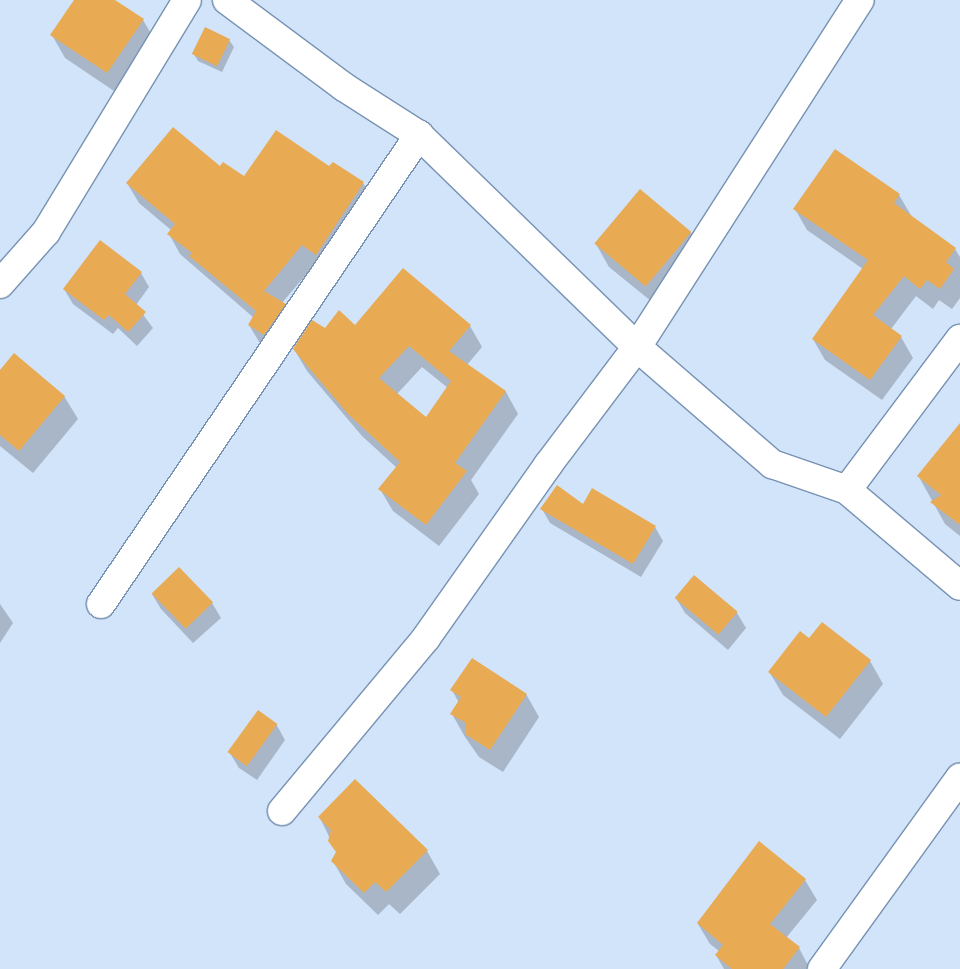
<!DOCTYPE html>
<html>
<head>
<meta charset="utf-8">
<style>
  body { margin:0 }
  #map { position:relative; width:960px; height:969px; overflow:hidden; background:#d2e4fa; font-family:"Source Serif 4",serif }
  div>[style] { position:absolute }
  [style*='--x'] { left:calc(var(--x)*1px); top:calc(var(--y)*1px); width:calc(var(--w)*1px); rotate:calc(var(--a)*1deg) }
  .shadow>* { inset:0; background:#0003 }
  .building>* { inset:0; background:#e8aa53; transform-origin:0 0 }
  .roads { filter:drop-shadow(1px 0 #7792b3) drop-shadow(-1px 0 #7792b3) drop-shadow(0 1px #7792b3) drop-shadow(0 -1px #7792b3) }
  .minor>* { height:28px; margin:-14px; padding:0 14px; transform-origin:14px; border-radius:14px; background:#fff }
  span { translate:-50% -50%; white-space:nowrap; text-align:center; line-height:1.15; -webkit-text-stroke:4px #d2e4fa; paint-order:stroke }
</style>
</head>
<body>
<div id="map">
  <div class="shadow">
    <i style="clip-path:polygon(76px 0,113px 0,143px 20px,156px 42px,120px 95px,65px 58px,52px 35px)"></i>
    <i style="clip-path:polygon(229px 40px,234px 47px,222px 72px,198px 61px,194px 54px)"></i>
    <i style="clip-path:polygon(835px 151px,899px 195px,912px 217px,955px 249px,960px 257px,960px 298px,952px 309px,939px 300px,933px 309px,916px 296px,891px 329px,901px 337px,913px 358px,882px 400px,825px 360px,813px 339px,863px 269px,807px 230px,795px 209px)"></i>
    <i style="clip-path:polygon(333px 163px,363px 183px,375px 203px,328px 274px,314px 265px,282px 303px,296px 325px,261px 345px,249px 325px,254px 318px,180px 254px,169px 234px,171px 230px,139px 203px,127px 183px,220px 168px,244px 178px,330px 168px)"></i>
    <i style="clip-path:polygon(692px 233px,705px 255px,662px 310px,609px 267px,596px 244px)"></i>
    <i style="clip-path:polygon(141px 273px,149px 287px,136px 305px,153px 328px,137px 346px,118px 328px,113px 334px,73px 304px,64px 289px)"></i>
    <i style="clip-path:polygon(evenodd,355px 326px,470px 326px,482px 347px,467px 365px,506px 392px,518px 414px,471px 480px,479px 494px,439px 546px,393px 511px,380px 489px,397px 468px,362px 436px,307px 371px,294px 349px,325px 329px,355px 326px,422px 367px,448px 388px,426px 418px,397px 394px,422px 367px)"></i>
    <i style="clip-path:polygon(0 372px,64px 396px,78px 419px,33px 473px,0 446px)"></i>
    <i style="clip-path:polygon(960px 426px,960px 536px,945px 524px,919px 477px)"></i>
    <i style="clip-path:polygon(583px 506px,655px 527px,663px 541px,641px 577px,550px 523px,542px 509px)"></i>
    <i style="clip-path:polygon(695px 577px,737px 613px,746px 628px,728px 650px,685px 613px,676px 598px)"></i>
    <i style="clip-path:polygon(152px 594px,212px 603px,221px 618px,193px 643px,161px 609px)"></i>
    <i style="clip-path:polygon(0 604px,13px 623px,0 643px)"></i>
    <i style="clip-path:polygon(809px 640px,870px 661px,883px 684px,840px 739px,783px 695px,770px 673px)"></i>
    <i style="clip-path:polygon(452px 690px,526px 694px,539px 717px,503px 772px,479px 757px,465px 737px,452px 714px,459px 703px)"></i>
    <i style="clip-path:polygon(276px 724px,285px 740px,257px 780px,239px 768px,230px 753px)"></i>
    <i style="clip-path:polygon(320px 818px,427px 851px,440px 874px,400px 914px,389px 904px,378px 915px,346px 884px,333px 861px,337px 853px)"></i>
    <i style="clip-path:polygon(805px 880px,817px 900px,786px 938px,799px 948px,810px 969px,724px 969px,716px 955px,719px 951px,710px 944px,698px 924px)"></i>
  </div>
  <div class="building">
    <i style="clip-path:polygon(74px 0,115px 0,144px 19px,107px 73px,50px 35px)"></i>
    <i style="left:205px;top:27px;width:28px;height:30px;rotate:26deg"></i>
    <i style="clip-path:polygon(173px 127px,220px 166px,223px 162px,244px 176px,276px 130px,329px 166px,333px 162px,364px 182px,316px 255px,302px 245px,264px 291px,286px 304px,264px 335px,248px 325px,256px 311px,189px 256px,192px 253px,167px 234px,175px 224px,126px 183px)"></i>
    <i style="clip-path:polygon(835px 149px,900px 194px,894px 203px,956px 248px,946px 262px,954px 269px,940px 289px,927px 280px,920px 289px,904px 276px,873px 315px,902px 336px,870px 380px,812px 339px,868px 260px,793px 209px)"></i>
    <i style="left:640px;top:189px;width:67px;height:71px;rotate:40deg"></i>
    <i style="clip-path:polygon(100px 240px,142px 272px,125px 294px,146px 312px,128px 332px,109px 315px,104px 320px,63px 289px)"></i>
    <i style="clip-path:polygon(evenodd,403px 268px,471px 325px,449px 351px,506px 391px,455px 463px,467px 471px,426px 525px,378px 489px,400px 462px,348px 414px,293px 349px,312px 320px,325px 328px,339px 310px,355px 325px,403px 268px,409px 346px,451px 381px,426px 417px,379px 378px,409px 346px)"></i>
    <i style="clip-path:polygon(14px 353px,65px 396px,19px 451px,0 435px,0 370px)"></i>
    <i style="clip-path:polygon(960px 423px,960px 525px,930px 502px,941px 495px,917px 476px)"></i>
    <i style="clip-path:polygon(557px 485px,583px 504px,592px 488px,656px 526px,633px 564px,540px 509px)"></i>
    <i style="left:179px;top:567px;width:49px;height:38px;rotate:46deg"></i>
    <i style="left:694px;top:575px;width:57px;height:30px;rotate:40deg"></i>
    <i style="clip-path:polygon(822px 622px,871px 660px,826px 717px,768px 672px,800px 631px,809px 638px)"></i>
    <i style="clip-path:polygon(472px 658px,527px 694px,490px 750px,465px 734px,466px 723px,450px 714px,461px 697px,450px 690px)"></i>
    <i style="left:258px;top:710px;width:24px;height:52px;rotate:36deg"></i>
    <i style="clip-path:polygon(355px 779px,428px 850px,386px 892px,375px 882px,364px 893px,331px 861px,336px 852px,328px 841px,331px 830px,318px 817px)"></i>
    <i style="clip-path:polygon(759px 841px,806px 879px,770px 924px,800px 947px,783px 969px,732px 969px,715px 955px,723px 945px,697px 923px)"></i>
  </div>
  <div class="roads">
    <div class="minor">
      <i style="--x:227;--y:0;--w:146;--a:36.6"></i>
      <i style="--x:344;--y:87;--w:89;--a:32.6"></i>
      <i style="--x:419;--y:135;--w:304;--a:44.2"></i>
      <i style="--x:637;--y:347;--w:179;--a:40.9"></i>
      <i style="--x:772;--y:464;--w:79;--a:19.1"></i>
      <i style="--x:847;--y:490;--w:148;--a:40.3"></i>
      <i style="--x:0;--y:284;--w:69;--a:-48.5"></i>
      <i style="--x:46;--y:232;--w:271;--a:-58.7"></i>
      <i style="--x:847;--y:490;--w:189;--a:-53.2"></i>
      <i style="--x:101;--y:604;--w:567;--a:-55.86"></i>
      <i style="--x:282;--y:811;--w:225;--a:-50.2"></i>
      <i style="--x:426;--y:638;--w:212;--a:-54.8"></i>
      <i style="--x:548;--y:465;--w:148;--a:-53"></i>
      <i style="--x:637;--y:347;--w:412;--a:-57.3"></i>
      <i style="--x:822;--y:969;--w:236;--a:-54.2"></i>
    </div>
  </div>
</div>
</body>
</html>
